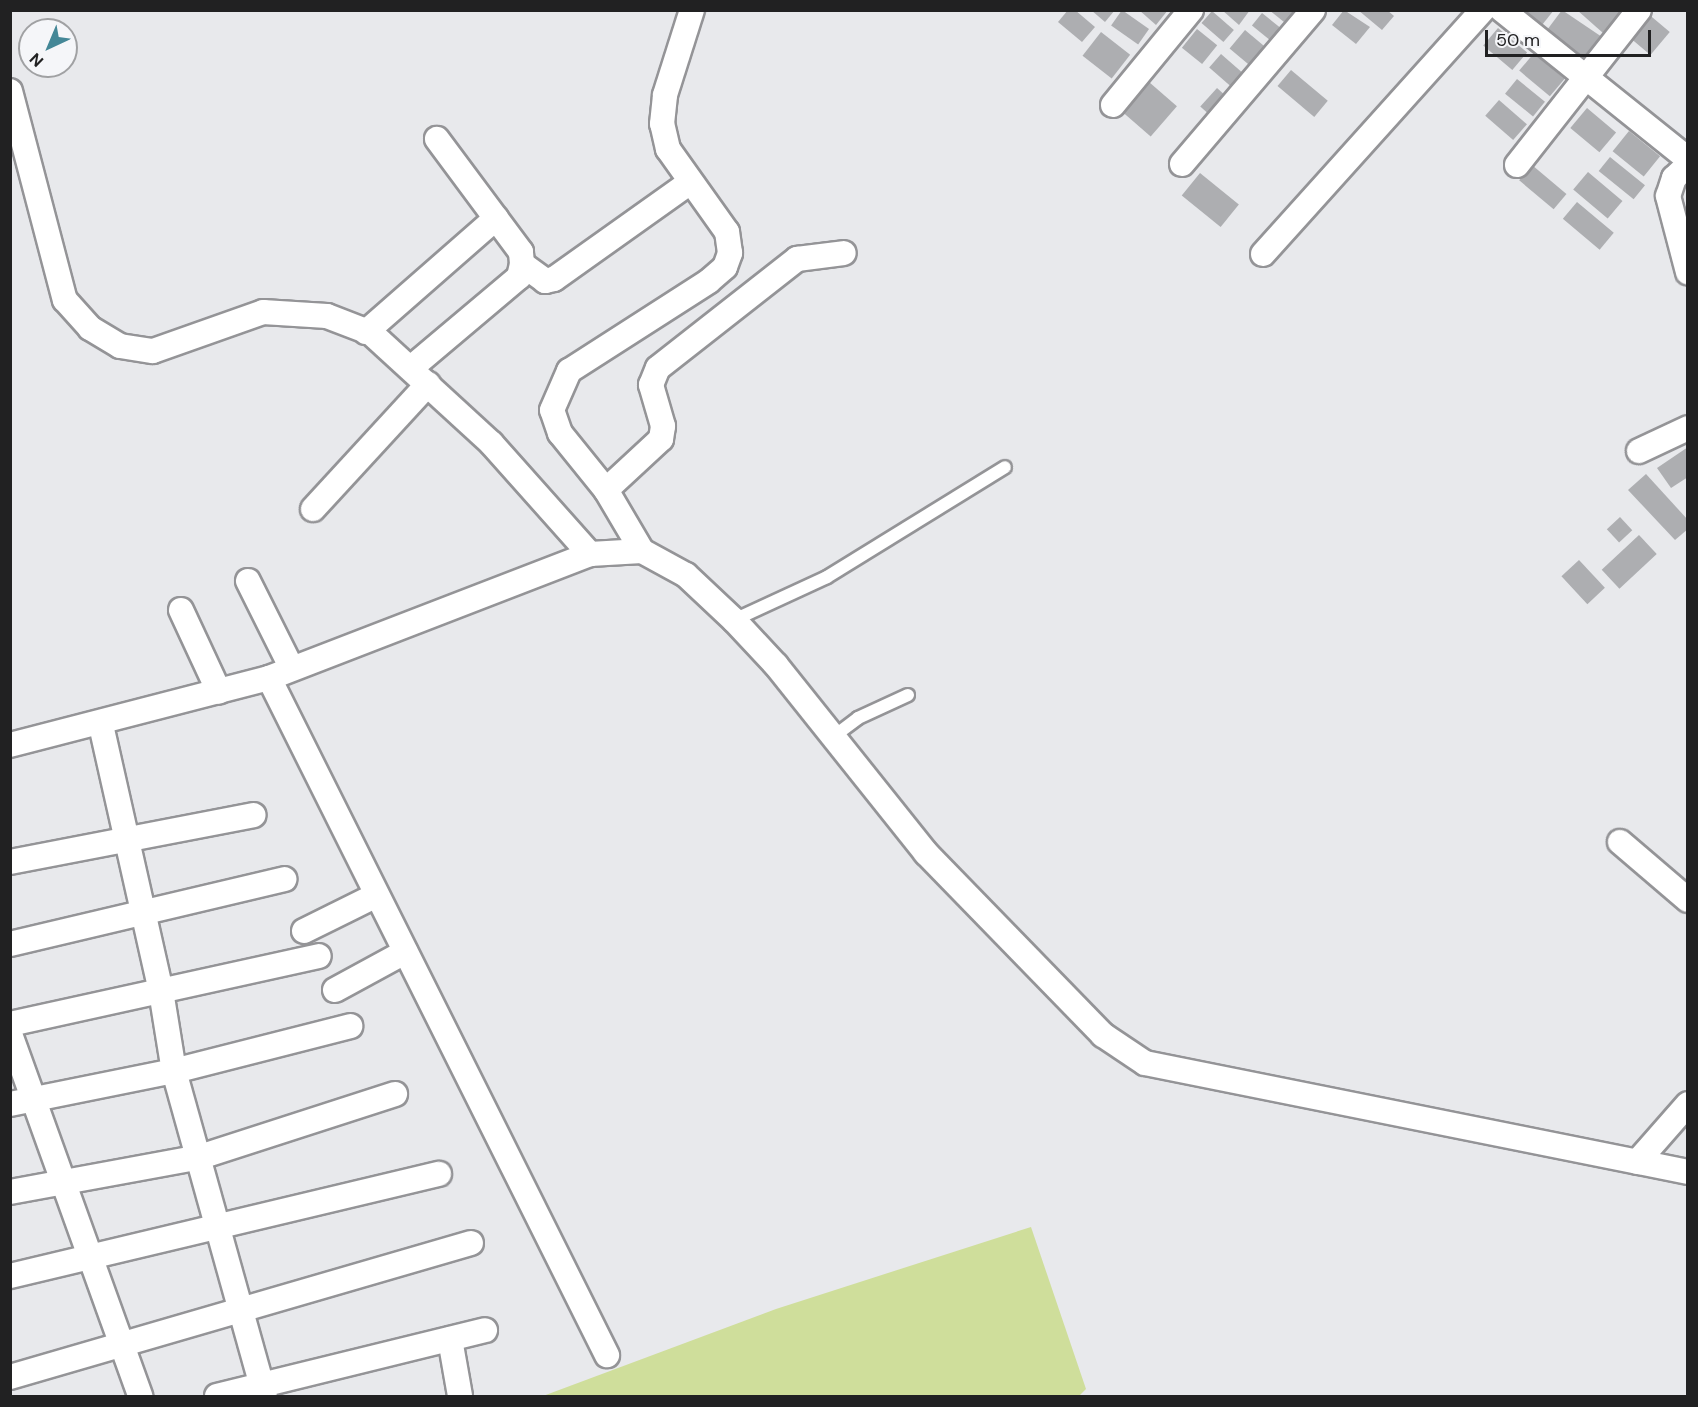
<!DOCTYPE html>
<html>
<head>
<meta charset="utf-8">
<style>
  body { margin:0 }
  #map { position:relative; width:1698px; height:1407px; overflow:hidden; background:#e8e9ec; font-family:"DM Sans",sans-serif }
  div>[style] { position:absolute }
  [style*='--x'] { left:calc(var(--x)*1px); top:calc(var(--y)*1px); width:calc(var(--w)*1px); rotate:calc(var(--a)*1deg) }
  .green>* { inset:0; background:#cfde9b }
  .building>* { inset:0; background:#adaeb1; transform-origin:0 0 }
  .roads { filter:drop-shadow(2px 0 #949497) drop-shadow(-2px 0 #949497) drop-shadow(0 2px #949497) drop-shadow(0 -2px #949497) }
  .lane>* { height:12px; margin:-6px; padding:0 6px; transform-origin:6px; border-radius:6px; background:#fff }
  .street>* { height:24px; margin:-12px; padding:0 12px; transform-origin:12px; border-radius:12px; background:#fff }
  span { translate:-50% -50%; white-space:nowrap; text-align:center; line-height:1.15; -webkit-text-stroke:4.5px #f5f6f9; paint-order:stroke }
  .frame { position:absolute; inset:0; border:12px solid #212122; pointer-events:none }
  .north { position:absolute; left:18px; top:18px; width:60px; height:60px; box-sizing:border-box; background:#f5f6f9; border:2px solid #a0a1a3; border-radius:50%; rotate:224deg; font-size:16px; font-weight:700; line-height:24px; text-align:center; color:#212122 }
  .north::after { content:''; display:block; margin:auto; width:21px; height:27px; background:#448797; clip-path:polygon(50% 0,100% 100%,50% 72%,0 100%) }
  .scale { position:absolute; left:1485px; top:30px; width:166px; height:27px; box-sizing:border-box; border:3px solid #212122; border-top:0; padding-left:8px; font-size:18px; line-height:21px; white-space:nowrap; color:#212122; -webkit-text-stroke:4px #f5f6f9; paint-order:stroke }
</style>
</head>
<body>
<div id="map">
  <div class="green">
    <i style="clip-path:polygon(1031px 1227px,1086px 1389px,1079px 1396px,543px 1396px,776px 1309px)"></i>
  </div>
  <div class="building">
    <i style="clip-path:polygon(1068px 10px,1075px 10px,1095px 27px,1082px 42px,1058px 22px)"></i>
    <i style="clip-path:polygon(1091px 10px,1115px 10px,1105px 22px)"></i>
    <i style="left:1122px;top:10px;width:33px;height:19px;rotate:35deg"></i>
    <i style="clip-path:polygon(1139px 10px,1168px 10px,1156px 25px)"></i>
    <i style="clip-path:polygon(1222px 10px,1250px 10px,1239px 25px)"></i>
    <i style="clip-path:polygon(1269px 10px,1302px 10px,1289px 26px)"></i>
    <i style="clip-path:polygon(1344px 10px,1370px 27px,1356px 44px,1332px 25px)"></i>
    <i style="clip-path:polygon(1358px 10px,1387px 10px,1394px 16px,1382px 30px)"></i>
    <i style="clip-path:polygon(1525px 10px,1554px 10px,1542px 25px)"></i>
    <i style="clip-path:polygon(1562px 10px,1602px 37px,1584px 60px,1547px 30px)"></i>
    <i style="clip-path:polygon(1577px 10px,1617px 10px,1620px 13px,1603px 33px)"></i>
    <i style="left:1212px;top:11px;width:29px;height:16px;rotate:41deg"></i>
    <i style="left:1646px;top:12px;width:31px;height:30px;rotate:40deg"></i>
    <i style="left:1262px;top:13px;width:28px;height:16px;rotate:39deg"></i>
    <i style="left:1498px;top:28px;width:38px;height:23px;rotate:40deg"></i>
    <i style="left:1197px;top:29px;width:26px;height:24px;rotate:39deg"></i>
    <i style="left:1245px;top:30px;width:30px;height:24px;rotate:40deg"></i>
    <i style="left:1101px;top:32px;width:37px;height:30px;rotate:38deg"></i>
    <i style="left:1534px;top:53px;width:40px;height:23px;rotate:40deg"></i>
    <i style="left:1221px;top:54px;width:30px;height:18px;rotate:41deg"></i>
    <i style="left:1291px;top:70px;width:48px;height:21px;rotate:40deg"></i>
    <i style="left:1517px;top:79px;width:36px;height:19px;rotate:39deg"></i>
    <i style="left:1149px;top:82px;width:37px;height:40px;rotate:41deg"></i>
    <i style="left:1217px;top:88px;width:15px;height:25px;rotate:42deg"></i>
    <i style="left:1499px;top:100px;width:37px;height:21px;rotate:41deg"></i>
    <i style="left:1587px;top:108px;width:38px;height:26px;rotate:40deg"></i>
    <i style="left:1629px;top:131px;width:40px;height:26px;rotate:39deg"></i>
    <i style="left:1610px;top:157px;width:45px;height:18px;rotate:39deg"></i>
    <i style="left:1532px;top:165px;width:45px;height:20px;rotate:40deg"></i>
    <i style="left:1588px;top:172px;width:45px;height:23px;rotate:40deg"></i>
    <i style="left:1200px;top:173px;width:50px;height:29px;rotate:39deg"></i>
    <i style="left:1577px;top:202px;width:48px;height:22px;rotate:40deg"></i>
    <i style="clip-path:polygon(1688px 447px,1688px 477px,1671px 488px,1657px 468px)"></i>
    <i style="clip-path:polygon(1646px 474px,1688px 520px,1688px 529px,1675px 540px,1628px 490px)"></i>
    <i style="left:1620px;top:517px;width:18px;height:18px;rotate:47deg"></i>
    <i style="left:1639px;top:535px;width:26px;height:51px;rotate:47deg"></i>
    <i style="left:1579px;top:560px;width:38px;height:24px;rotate:47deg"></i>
  </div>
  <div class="roads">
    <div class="lane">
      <i style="--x:734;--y:620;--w:102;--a:-24.8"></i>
      <i style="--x:827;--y:577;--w:209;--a:-31.7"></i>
      <i style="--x:833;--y:737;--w:31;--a:-37"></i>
      <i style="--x:858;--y:718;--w:55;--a:-24.7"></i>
    </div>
    <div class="street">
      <i style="--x:1502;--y:10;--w:238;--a:38.7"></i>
      <i style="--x:10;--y:91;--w:216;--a:75.3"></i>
      <i style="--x:65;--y:300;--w:38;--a:48"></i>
      <i style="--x:90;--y:328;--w:35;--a:31"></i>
      <i style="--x:120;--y:346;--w:33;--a:9"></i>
      <i style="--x:153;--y:351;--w:117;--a:-19.5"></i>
      <i style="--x:263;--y:312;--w:64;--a:3.6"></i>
      <i style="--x:327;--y:316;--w:47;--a:21.1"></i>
      <i style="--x:371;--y:333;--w:163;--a:42.5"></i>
      <i style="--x:491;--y:443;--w:149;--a:48.3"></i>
      <i style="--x:1113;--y:105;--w:123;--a:-50.6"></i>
      <i style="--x:1182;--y:164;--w:202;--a:-49.6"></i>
      <i style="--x:1517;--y:165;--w:197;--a:-51.8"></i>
      <i style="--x:1688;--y:165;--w:19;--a:137"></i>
      <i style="--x:1674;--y:178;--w:19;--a:108"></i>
      <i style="--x:1668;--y:196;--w:79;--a:75.3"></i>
      <i style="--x:1263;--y:254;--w:329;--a:-48"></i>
      <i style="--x:522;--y:264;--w:29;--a:36"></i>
      <i style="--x:545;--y:281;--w:9;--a:-13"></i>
      <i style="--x:554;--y:279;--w:166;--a:-35.4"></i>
      <i style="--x:366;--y:332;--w:173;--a:-41.2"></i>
      <i style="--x:411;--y:368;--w:141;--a:-40.1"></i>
      <i style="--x:519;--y:277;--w:13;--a:-77"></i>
      <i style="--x:522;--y:264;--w:12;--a:-95"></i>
      <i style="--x:521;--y:252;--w:141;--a:-126.6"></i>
      <i style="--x:1639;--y:451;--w:54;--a:-25.1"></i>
      <i style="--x:606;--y:490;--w:75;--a:-42.8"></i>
      <i style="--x:661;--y:439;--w:13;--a:-81"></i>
      <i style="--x:663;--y:426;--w:43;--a:-106.3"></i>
      <i style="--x:651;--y:385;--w:18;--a:-68"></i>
      <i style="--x:658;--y:368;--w:177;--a:-38.1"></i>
      <i style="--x:797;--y:259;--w:47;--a:-7.3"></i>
      <i style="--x:313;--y:509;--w:170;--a:-47.4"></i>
      <i style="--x:642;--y:551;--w:71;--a:-120.5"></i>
      <i style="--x:606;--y:490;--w:73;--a:-128.9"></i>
      <i style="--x:560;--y:433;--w:24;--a:-109"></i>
      <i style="--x:552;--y:410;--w:43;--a:-66.4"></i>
      <i style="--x:569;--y:371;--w:166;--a:-32.7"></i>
      <i style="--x:709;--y:281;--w:21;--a:-41"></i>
      <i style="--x:725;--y:267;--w:15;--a:-70"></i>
      <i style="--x:730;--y:253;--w:21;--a:-98"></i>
      <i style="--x:727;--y:232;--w:102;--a:-125.4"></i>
      <i style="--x:668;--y:149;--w:26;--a:-103"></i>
      <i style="--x:662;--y:124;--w:29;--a:-84"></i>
      <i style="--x:665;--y:95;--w:89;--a:-72.4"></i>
      <i style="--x:248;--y:581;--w:98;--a:63.4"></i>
      <i style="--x:181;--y:610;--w:90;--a:65.1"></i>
      <i style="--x:269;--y:678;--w:757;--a:63.47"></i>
      <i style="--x:101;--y:725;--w:273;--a:77.3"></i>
      <i style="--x:161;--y:991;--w:81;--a:80.8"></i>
      <i style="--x:174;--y:1071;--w:337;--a:74.4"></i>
      <i style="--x:10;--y:745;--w:268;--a:-14.5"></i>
      <i style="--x:269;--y:678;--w:344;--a:-21.1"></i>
      <i style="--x:590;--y:554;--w:52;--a:-3.3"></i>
      <i style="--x:642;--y:551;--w:50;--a:28.6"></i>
      <i style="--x:686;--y:575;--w:66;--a:43.2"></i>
      <i style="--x:734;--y:620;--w:62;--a:47"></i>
      <i style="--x:776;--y:665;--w:241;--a:51.4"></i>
      <i style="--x:926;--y:853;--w:254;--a:45.8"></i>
      <i style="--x:1103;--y:1035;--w:50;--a:33.7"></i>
      <i style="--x:1145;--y:1063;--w:554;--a:11.35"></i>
      <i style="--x:1620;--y:842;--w:89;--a:40.5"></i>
      <i style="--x:10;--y:862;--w:248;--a:-10.9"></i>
      <i style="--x:304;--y:931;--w:81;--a:-26.3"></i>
      <i style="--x:10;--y:944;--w:282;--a:-13.3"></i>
      <i style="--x:335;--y:990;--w:80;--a:-28.5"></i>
      <i style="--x:10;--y:1024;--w:316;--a:-12.4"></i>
      <i style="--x:10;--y:1034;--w:385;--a:70.2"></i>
      <i style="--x:10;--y:1104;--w:167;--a:-11.4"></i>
      <i style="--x:174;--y:1071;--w:182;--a:-14.3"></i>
      <i style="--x:1637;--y:1162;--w:77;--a:-48.7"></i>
      <i style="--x:10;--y:1192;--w:193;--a:-10.4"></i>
      <i style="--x:200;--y:1157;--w:205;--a:-17.9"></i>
      <i style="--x:10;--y:1276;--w:441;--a:-13.4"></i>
      <i style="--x:450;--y:1339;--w:58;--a:80"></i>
      <i style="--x:10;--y:1377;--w:480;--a:-16.2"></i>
      <i style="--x:217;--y:1396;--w:276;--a:-13.8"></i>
    </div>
  </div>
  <div class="frame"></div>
  <div class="north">N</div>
  <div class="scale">50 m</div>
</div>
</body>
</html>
